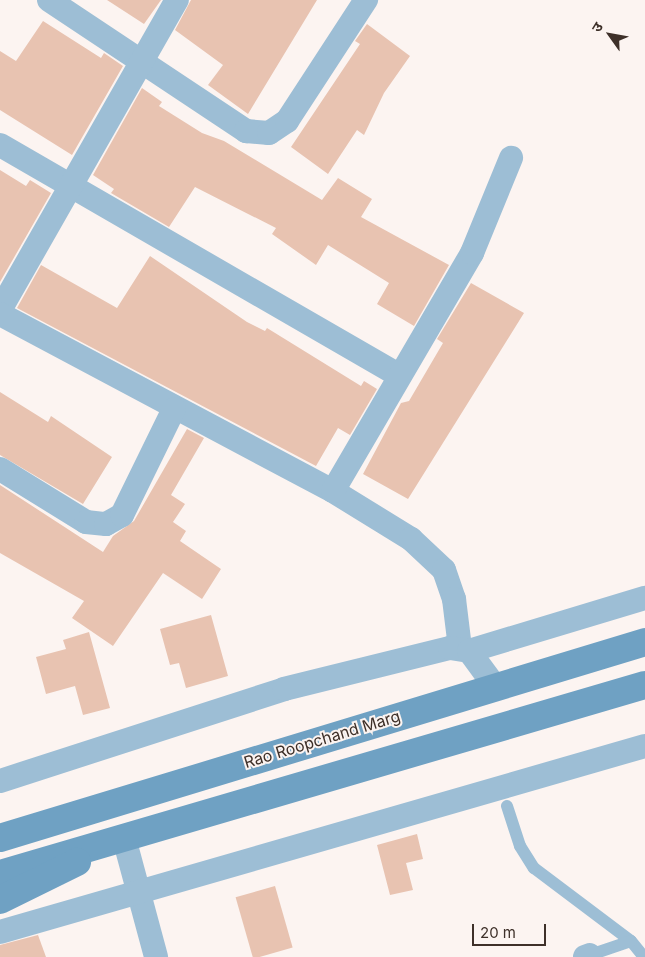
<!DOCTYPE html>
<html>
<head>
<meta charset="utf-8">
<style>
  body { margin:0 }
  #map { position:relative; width:645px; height:957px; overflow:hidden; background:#fcf4f1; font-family:Inter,"Noto Sans Devanagari",sans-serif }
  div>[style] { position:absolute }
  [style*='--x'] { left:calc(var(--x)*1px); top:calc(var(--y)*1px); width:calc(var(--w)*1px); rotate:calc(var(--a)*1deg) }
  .building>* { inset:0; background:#e8c3b1; transform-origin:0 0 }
  .lane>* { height:12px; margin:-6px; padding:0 6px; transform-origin:6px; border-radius:6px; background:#9dbed5 }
  .street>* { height:24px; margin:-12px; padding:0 12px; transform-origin:12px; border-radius:12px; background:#9dbed5 }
  .secondary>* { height:28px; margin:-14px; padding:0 14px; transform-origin:14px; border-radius:14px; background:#6fa1c3 }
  span { translate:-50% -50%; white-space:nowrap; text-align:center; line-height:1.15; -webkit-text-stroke:4px #fcf4f1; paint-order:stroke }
  .street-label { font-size:16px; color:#3e3029 }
  .north { position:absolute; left:585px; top:10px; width:50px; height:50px; -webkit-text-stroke:4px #fcf4f1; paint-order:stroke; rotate:302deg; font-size:14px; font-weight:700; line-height:20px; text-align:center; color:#3e3029 }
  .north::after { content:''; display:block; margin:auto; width:18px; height:22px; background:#3e3029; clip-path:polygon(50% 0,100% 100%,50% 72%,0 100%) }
  .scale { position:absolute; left:472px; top:924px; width:74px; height:22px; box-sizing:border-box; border:2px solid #3e3029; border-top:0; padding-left:6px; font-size:15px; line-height:18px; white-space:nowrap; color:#3e3029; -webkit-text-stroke:4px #fcf4f1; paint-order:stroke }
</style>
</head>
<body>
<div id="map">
  <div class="building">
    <i style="clip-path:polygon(107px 0,161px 0,144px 24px)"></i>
    <i style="clip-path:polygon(191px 0,317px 0,248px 114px,208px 85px,223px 65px,175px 30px)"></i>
    <i style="clip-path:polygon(43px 21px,101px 58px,104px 53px,123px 66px,72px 155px,0 110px,0 51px,16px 61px)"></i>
    <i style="clip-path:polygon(367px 24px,410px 56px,384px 93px,364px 135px,357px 130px,328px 174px,291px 147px,360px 44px,355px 41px)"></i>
    <i style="clip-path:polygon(142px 88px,162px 102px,159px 106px,202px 133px,224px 141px,322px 200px,338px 178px,372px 199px,361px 217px,449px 265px,414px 326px,377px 304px,389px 283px,328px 245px,316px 265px,272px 234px,276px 228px,195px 187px,169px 227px,111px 193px,114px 189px,93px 175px)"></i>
    <i style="clip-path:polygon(0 170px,26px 186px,30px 180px,51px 193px,0 282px)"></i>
    <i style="clip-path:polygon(150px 256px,247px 322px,265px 331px,267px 328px,361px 386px,364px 381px,377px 389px,350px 435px,338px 428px,316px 466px,17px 308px,41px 265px,117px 308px)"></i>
    <i style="clip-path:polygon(471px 283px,524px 313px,408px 499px,363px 474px,401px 403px,409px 401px,443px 343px,437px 339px)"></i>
    <i style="clip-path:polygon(0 392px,48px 422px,51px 416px,112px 457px,83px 504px,0 455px)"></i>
    <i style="clip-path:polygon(187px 429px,204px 438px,171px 495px,185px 504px,173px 522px,186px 531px,180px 541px,221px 569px,202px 599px,163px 573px,113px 646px,72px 618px,84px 601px,0 553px,0 485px,103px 552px,113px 536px,134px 521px)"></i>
    <i style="clip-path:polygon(211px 615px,228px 676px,186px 688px,179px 663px,170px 665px,160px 629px)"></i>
    <i style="clip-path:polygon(89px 632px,110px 708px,83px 715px,75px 686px,46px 694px,36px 657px,66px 649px,63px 640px)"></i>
    <i style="clip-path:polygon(417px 834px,423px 859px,406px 863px,413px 890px,390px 895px,377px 845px)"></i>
    <i style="left:275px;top:886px;width:64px;height:41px;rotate:74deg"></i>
    <i style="clip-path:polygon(38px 935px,46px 957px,0 957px,0 945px)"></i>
  </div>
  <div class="lane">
    <i style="--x:507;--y:806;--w:42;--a:72"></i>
    <i style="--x:520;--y:846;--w:26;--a:58"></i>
    <i style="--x:534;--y:868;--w:121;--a:37"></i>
    <i style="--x:631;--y:941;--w:21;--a:51"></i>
    <i style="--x:590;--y:955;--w:43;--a:-18.9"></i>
  </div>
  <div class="street">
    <i style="--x:49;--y:0;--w:237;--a:33.6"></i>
    <i style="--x:246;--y:131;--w:23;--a:5"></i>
    <i style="--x:269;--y:133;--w:22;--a:-34"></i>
    <i style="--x:287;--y:121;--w:145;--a:-56.9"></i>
    <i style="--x:0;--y:145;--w:461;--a:30"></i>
    <i style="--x:0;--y:310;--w:357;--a:-60.3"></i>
    <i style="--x:0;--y:314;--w:377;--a:28"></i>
    <i style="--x:333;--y:491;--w:92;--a:31.6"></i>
    <i style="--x:411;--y:539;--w:45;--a:43.2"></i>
    <i style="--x:444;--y:570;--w:31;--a:71"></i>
    <i style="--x:454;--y:599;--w:49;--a:83"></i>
    <i style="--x:0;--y:469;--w:101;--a:31.6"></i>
    <i style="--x:86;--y:522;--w:20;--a:6"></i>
    <i style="--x:106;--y:524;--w:18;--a:-29"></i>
    <i style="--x:122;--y:515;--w:118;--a:-63.9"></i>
    <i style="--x:333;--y:491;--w:276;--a:-59.7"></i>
    <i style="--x:472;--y:253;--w:103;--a:-67.7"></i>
    <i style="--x:469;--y:651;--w:42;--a:53.7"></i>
    <i style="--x:0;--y:781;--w:299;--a:-17.9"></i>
    <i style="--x:284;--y:689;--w:171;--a:-13.9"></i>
    <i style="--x:450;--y:648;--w:19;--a:9"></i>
    <i style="--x:469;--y:651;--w:184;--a:-16.8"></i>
    <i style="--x:124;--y:838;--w:123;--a:74.9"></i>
    <i style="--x:0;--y:932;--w:671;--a:-16.09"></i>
    <i style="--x:585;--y:957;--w:5;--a:-22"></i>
  </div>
  <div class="secondary">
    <i style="--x:0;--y:838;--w:674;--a:-16.9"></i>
    <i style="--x:0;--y:874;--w:672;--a:-16.33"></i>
    <i style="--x:0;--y:900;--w:86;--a:-26.3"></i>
  </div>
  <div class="street-label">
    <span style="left:322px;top:739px;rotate:-17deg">Rao Roopchand Marg</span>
  </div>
  <div class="north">उ</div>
  <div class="scale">20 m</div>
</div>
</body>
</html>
